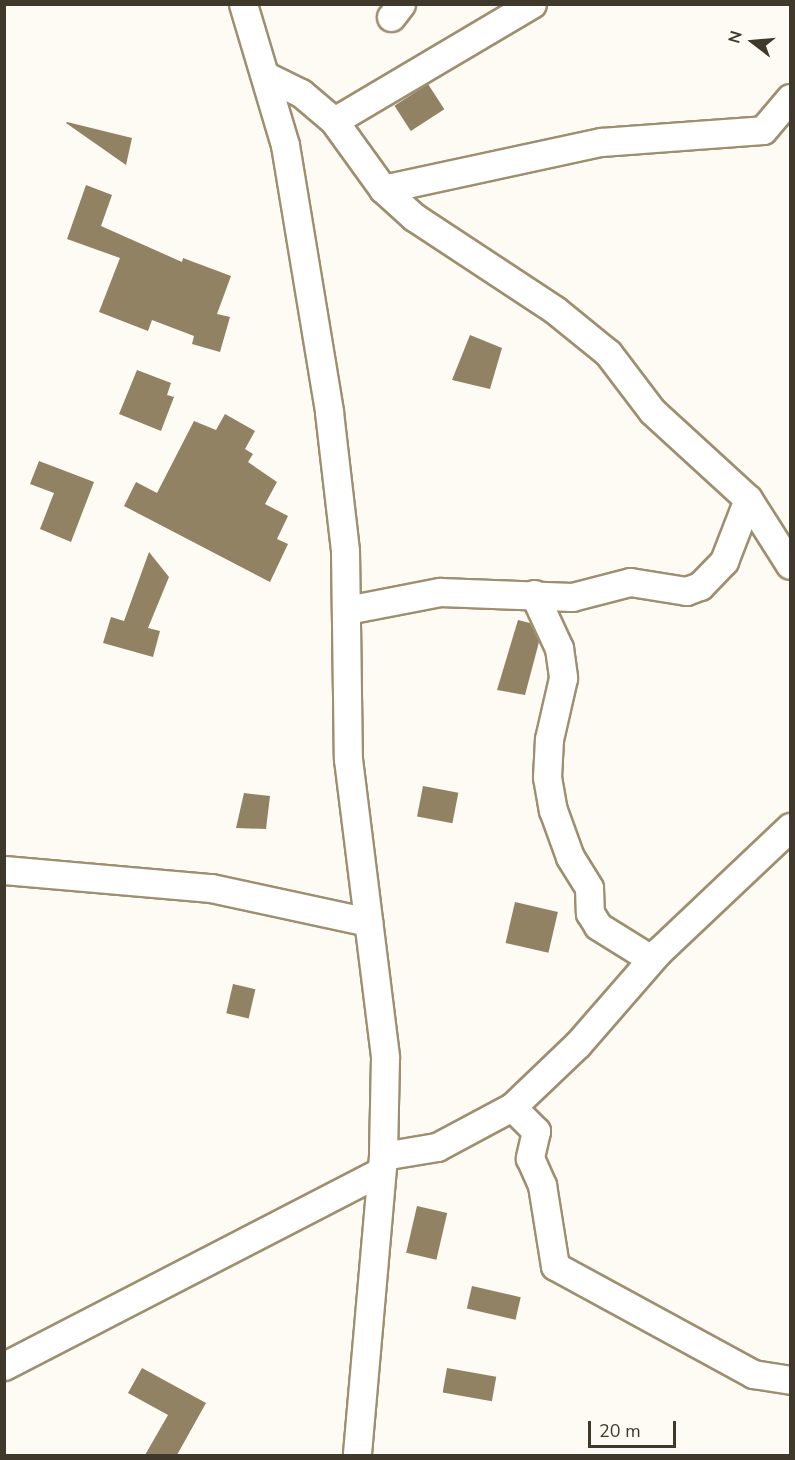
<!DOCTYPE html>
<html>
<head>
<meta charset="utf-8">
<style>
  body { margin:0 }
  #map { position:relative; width:795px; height:1460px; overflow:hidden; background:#fefaf4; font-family:"Nunito Sans",sans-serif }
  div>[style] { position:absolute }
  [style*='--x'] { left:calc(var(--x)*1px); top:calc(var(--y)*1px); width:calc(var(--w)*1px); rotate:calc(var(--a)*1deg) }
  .building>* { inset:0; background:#908263; transform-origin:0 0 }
  .roads { filter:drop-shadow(2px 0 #9e8f70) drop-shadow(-2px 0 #9e8f70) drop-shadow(0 2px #9e8f70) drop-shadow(0 -2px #9e8f70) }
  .minor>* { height:27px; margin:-13.5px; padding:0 13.5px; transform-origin:13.5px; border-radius:13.5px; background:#fff }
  span { translate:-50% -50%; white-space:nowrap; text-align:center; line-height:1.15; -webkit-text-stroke:4.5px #fefaf4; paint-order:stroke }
  .frame { position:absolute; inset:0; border:6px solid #3f382b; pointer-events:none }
  .north { position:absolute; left:723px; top:12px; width:60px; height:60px; -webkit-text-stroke:4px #fefaf4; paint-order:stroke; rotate:286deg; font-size:16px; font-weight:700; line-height:24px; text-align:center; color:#3f382b }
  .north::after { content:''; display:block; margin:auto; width:21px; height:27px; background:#3f382b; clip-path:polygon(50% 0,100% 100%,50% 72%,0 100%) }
  .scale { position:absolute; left:588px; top:1421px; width:88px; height:27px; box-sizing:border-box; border:3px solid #3f382b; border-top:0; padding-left:8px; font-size:18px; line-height:21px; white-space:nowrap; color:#3f382b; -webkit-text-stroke:4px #fefaf4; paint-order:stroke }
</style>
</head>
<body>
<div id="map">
  <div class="building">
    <i style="left:428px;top:84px;width:30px;height:40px;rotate:57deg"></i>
    <i style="clip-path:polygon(67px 122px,132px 138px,126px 165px,66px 123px)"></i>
    <i style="clip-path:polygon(86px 185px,112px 195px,101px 226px,182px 262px,183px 258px,231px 276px,217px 314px,230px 317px,220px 352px,192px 344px,194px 336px,152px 320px,148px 331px,99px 312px,120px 258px,67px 239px)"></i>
    <i style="clip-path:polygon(470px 335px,502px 348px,490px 389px,452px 380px)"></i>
    <i style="clip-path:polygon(137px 370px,171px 383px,167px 395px,174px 397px,161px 431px,119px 414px)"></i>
    <i style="clip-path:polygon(225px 414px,255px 431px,245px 449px,253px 454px,248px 462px,277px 482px,265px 504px,288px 516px,277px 539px,288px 544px,270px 582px,124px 506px,136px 482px,157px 493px,194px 421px,216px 430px)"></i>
    <i style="clip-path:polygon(39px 461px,94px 482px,71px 542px,40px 529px,54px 493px,30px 484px)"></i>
    <i style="clip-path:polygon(149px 552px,169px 577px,148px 628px,160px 631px,153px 657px,103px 643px,111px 617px,124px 621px)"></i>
    <i style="clip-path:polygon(518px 620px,530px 623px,539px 642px,525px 695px,497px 690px)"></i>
    <i style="left:423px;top:786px;width:36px;height:31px;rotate:11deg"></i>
    <i style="clip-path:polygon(244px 793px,270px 796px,266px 829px,236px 828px)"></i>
    <i style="left:515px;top:902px;width:44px;height:42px;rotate:13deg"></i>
    <i style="left:233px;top:984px;width:23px;height:30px;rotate:13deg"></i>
    <i style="left:417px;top:1206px;width:31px;height:48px;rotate:13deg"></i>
    <i style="left:472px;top:1286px;width:50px;height:23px;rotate:13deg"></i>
    <i style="clip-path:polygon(142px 1368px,206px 1403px,177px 1455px,145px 1455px,168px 1415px,128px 1393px)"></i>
    <i style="left:447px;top:1368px;width:50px;height:25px;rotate:10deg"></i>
  </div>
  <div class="roads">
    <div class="minor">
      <i style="--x:243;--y:4;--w:147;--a:73.4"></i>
      <i style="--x:285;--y:145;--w:271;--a:80.6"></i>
      <i style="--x:329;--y:412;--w:140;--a:83.4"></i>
      <i style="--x:345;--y:551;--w:208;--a:89.2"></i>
      <i style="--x:348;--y:759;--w:301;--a:82.9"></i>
      <i style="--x:385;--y:1058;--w:98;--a:91.2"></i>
      <i style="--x:383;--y:1156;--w:301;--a:95"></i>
      <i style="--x:391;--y:17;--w:16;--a:-52"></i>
      <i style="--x:266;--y:76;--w:39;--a:26"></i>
      <i style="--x:301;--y:93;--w:43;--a:40.3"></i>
      <i style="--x:334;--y:121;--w:84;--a:54.2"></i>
      <i style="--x:383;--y:189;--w:42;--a:42.1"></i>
      <i style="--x:414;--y:217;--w:169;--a:33.4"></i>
      <i style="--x:555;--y:310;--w:68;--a:39.1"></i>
      <i style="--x:608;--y:353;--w:73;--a:52.8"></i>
      <i style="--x:652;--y:411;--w:130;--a:42.5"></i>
      <i style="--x:748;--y:499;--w:78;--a:57.5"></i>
      <i style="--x:334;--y:121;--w:230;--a:-30.6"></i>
      <i style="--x:383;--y:189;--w:223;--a:-12.2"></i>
      <i style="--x:601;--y:142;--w:162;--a:-4.2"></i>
      <i style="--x:763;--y:130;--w:42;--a:-49.8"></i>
      <i style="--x:534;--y:594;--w:60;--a:65.2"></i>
      <i style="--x:559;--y:648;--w:30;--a:82"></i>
      <i style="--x:563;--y:678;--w:63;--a:102.9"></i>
      <i style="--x:549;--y:739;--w:38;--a:93"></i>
      <i style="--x:547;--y:777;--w:34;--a:80"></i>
      <i style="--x:553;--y:810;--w:50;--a:70.1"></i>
      <i style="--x:570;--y:857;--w:36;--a:58"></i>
      <i style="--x:589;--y:888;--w:25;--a:88"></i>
      <i style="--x:590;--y:913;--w:15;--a:58"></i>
      <i style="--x:598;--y:926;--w:62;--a:31.9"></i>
      <i style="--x:347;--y:610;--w:95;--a:-11"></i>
      <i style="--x:440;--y:592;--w:132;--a:2.2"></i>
      <i style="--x:572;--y:597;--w:60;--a:-14.5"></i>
      <i style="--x:630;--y:582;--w:57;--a:9.1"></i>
      <i style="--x:686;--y:591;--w:15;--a:-20"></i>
      <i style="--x:700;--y:586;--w:35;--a:-46"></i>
      <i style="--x:724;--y:561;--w:66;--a:-68.8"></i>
      <i style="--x:4;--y:870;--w:208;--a:5"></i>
      <i style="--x:211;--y:888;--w:161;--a:12.2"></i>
      <i style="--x:512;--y:1107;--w:34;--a:45"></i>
      <i style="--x:536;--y:1131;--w:28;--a:103"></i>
      <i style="--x:530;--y:1158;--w:30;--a:66"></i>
      <i style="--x:542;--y:1185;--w:82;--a:80.9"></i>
      <i style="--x:555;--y:1266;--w:226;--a:28.6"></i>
      <i style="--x:753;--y:1374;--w:37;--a:9"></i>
      <i style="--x:383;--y:1156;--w:55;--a:-9.5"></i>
      <i style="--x:437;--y:1147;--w:85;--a:-28.1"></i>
      <i style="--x:512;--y:1107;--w:91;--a:-43.7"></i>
      <i style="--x:578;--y:1044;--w:122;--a:-49"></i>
      <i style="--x:658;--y:952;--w:182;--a:-43.4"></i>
      <i style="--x:4;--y:1366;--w:423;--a:-27.3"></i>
    </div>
  </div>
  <div class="frame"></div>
  <div class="north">N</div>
  <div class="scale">20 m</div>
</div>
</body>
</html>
